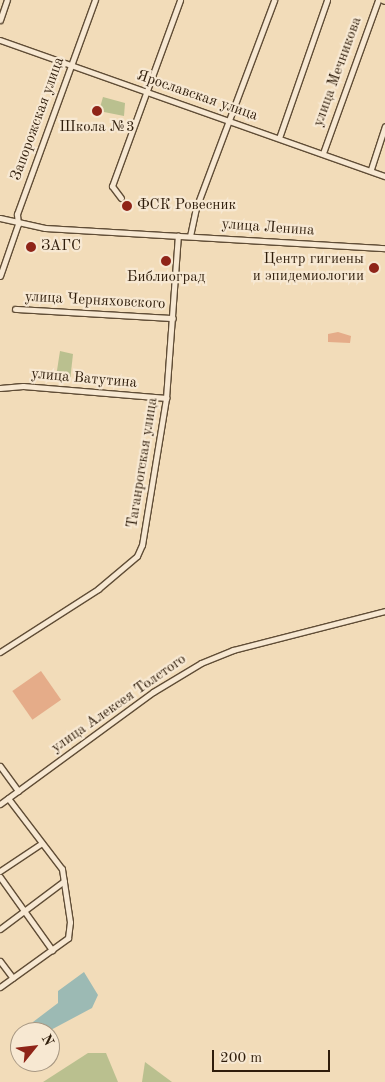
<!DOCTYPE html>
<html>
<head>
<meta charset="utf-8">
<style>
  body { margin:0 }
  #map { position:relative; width:385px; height:1082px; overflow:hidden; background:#f2dcb9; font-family:"Old Standard TT",serif }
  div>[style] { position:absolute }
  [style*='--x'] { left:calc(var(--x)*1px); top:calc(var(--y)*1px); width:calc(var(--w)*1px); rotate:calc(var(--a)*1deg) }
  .green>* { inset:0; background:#bac08f }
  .water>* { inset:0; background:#9cbab4 }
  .building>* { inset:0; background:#e5ac89; transform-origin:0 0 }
  .roads { filter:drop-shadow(1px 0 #604d36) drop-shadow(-1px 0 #604d36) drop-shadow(0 1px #604d36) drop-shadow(0 -1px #604d36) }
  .minor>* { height:5px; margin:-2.5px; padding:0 2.5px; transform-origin:2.5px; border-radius:2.5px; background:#f7e8d2 }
  .major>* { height:6px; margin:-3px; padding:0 3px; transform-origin:3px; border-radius:3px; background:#f2dcb9 }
  .dots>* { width:14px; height:14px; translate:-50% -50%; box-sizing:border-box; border:2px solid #f7e8d2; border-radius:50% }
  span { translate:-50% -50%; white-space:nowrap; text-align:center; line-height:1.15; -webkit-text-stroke:4.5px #f7e8d2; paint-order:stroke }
  .street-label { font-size:15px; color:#2f1d0b }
  .poi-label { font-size:15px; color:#2f1d0b }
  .left { translate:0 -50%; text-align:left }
  .right { translate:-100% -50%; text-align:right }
  .north { position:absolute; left:10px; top:1022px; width:50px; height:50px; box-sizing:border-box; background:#f7e8d2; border:1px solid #a79782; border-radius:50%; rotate:61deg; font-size:14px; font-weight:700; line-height:20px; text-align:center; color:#2f1d0b }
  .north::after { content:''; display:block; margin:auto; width:18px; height:22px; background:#8f2418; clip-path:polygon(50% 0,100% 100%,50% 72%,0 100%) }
  .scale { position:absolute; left:212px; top:1050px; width:118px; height:22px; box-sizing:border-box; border:2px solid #2f1d0b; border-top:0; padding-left:6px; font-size:15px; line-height:18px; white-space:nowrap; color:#2f1d0b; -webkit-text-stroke:4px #f7e8d2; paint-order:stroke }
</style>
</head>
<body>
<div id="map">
  <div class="green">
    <i style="clip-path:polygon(103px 97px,125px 103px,124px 116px,99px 111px)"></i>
    <i style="clip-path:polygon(60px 351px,73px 354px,70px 381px,56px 377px)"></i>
    <i style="clip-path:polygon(88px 1053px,106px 1053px,118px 1082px,43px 1082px)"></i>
    <i style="clip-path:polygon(145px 1062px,172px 1082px,142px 1082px)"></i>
  </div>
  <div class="water">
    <i style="clip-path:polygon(84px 972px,98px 995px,92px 1008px,47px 1032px,30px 1032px,33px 1022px,58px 1003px,58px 991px)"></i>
  </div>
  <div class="building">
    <i style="clip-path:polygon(338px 332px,351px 336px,350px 343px,328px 342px,328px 334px)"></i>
    <i style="left:41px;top:671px;width:35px;height:35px;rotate:55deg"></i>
  </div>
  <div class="roads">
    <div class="minor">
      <i style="--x:0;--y:20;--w:21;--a:-71"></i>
      <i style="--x:0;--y:40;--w:408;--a:19.5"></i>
      <i style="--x:279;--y:138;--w:146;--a:-70.8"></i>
      <i style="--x:323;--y:153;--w:163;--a:-70.2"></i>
      <i style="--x:371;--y:169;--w:45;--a:-72"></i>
      <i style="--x:121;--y:198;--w:15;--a:-127"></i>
      <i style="--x:112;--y:186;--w:198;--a:-69.9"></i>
      <i style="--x:0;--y:218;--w:46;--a:12.5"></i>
      <i style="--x:45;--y:228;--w:341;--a:3.4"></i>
      <i style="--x:190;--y:236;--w:29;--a:-78"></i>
      <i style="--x:196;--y:208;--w:222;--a:-69.4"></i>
      <i style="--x:0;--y:276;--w:55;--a:-70.9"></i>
      <i style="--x:18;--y:224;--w:10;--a:-96"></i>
      <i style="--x:17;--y:214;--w:228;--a:-70"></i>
      <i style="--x:15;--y:309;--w:158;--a:3.3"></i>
      <i style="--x:0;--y:388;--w:23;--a:-5"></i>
      <i style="--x:23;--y:386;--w:144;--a:4.8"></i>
      <i style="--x:0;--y:652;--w:117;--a:-32.7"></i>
      <i style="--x:98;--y:589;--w:51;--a:-40.2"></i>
      <i style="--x:137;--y:556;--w:12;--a:-66"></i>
      <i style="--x:142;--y:545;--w:149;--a:-80.7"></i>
      <i style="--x:166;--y:398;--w:163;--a:-85.8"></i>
      <i style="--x:0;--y:766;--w:31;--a:54"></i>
      <i style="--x:0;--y:804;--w:190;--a:-36.2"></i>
      <i style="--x:153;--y:692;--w:56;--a:-31.1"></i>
      <i style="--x:201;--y:663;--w:35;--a:-22"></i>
      <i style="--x:233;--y:650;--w:157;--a:-14.4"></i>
      <i style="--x:0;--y:871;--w:50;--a:-33.7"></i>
      <i style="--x:0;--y:877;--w:90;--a:54.5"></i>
      <i style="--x:0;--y:929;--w:80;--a:-36.9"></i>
      <i style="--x:0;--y:961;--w:21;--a:53"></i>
      <i style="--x:0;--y:987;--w:84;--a:-35.8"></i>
      <i style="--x:68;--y:938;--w:16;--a:-83"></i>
      <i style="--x:70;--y:922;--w:54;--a:-98.6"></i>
      <i style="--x:62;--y:869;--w:89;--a:-127.3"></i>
    </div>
    <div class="major">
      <i style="--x:383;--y:0;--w:2;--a:27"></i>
    </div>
  </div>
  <div class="dots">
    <i style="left:97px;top:111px;background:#8f2418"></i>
    <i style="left:127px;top:206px;background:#8f2418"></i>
    <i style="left:31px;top:247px;background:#8f2418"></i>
    <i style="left:166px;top:261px;background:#8f2418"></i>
    <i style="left:374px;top:268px;background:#8f2418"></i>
  </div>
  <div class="street-label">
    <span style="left:338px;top:72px;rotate:-70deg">улица Мечникова</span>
    <span style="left:197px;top:96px;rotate:19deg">Ярославская улица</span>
    <span style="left:38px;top:119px;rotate:-70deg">Запорожская улица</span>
    <span style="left:268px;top:228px;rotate:4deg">улица Ленина</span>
    <span style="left:95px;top:301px;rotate:3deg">улица Черняховского</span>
    <span style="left:84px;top:379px;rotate:5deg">улица Ватутина</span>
    <span style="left:143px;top:463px;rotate:-81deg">Таганрогская улица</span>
    <span style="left:119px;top:704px;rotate:-35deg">улица Алексея Толстого</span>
  </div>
  <div class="poi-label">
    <span style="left:97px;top:128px">Школа №3</span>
    <span class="left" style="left:137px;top:206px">ФСК Ровесник</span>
    <span class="left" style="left:41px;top:247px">ЗАГС</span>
    <span class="right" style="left:364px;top:268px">Центр гигиены<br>и эпидемиологии</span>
    <span style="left:166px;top:278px">Библиоград</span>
  </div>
  <div class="north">N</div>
  <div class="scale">200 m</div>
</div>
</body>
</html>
